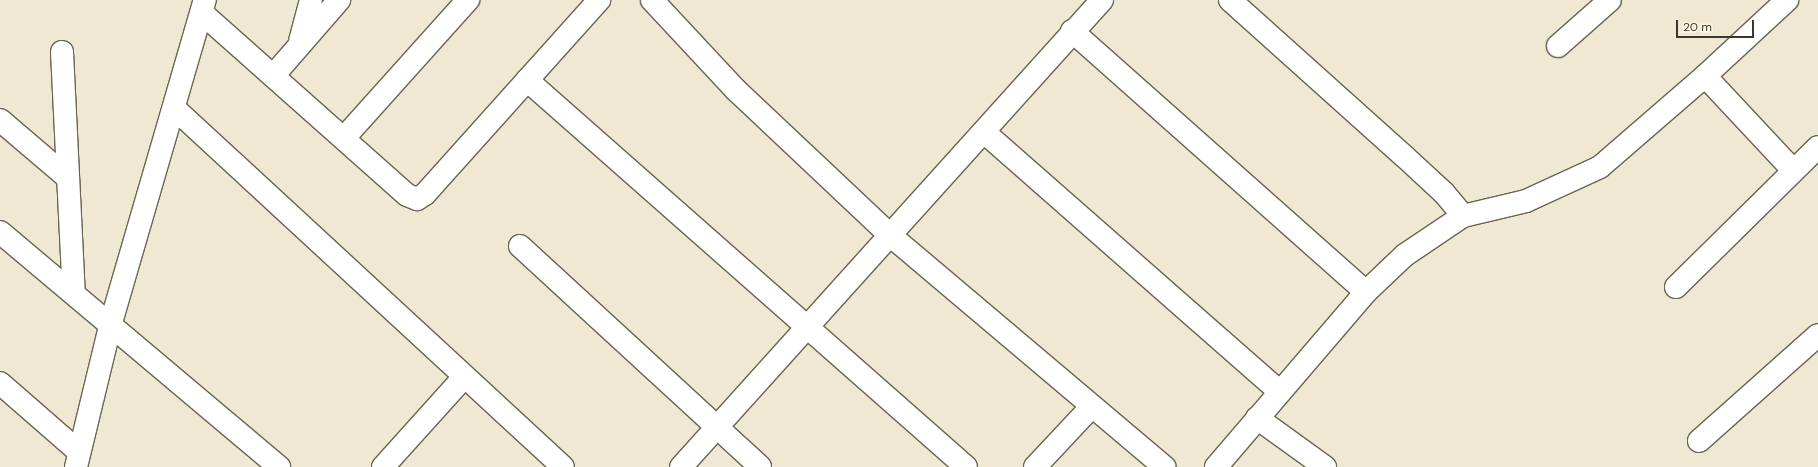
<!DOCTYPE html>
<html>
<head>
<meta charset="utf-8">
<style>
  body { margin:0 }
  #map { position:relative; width:1818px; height:467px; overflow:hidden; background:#efe9d3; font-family:"DM Sans",sans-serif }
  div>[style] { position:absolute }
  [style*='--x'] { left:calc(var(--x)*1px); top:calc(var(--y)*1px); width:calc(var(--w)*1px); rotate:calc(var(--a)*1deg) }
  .roads { filter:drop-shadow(1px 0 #6a6552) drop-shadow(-1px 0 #6a6552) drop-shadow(0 1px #6a6552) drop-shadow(0 -1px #6a6552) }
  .minor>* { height:22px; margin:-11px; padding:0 11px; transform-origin:11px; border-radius:11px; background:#fff }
  .tertiary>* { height:22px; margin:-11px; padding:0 11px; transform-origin:11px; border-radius:11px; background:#fff }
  span { translate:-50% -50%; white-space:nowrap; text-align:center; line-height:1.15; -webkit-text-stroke:4px #fcf6e0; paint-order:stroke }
  .scale { position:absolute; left:1676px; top:20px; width:78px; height:18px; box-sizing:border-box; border:2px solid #39372f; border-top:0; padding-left:5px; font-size:12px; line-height:14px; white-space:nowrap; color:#39372f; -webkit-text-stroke:3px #fcf6e0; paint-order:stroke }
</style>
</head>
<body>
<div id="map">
  <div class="roads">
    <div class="minor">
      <i style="--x:652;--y:0;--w:123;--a:47"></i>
      <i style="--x:736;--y:90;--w:213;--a:43.3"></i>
      <i style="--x:891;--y:236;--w:358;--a:40.2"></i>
      <i style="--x:1230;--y:0;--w:234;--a:41.9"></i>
      <i style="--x:1404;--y:156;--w:54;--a:42.8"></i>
      <i style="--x:1444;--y:193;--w:30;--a:50"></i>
      <i style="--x:202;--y:13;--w:274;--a:41.6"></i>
      <i style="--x:407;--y:195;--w:11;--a:22"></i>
      <i style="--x:417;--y:199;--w:9;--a:-32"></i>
      <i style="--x:425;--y:194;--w:261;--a:-48.1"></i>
      <i style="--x:1072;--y:31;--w:393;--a:41.6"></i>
      <i style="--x:300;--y:41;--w:42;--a:-75"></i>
      <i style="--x:1558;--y:46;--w:69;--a:-41.5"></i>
      <i style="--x:62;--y:52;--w:242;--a:87.2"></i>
      <i style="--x:273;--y:76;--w:101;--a:-49"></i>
      <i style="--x:1705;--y:76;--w:129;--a:46.9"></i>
      <i style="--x:527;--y:80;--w:585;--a:41.4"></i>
      <i style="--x:174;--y:108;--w:529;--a:42.7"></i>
      <i style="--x:0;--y:120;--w:88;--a:40.4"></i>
      <i style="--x:984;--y:132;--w:394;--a:41.3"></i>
      <i style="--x:344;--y:138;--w:186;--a:-48.1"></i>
      <i style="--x:0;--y:232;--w:365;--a:40.1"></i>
      <i style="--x:520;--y:246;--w:326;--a:42.6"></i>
      <i style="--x:1676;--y:287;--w:199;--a:-44.6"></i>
      <i style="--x:0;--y:383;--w:105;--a:41.1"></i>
      <i style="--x:1257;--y:418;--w:84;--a:35.8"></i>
      <i style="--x:1699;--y:441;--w:159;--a:-41.7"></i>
      <i style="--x:383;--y:467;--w:121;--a:-48"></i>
      <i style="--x:681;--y:467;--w:629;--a:-47.97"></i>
      <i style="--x:1035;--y:467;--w:83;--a:-46.9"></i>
      <i style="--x:1216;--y:467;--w:230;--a:-49.4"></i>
      <i style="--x:1366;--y:292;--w:54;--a:-43.5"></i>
      <i style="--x:1405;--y:255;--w:70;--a:-33.9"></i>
      <i style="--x:1463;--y:216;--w:65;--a:-13.4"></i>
      <i style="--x:1526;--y:201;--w:81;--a:-24.7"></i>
      <i style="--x:1600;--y:167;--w:139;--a:-40.9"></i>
      <i style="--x:1705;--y:76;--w:112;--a:-42.8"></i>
    </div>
    <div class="tertiary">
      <i style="--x:76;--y:467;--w:145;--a:-76.4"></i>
      <i style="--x:110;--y:326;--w:340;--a:-73.8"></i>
    </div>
  </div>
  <div class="scale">20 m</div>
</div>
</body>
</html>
